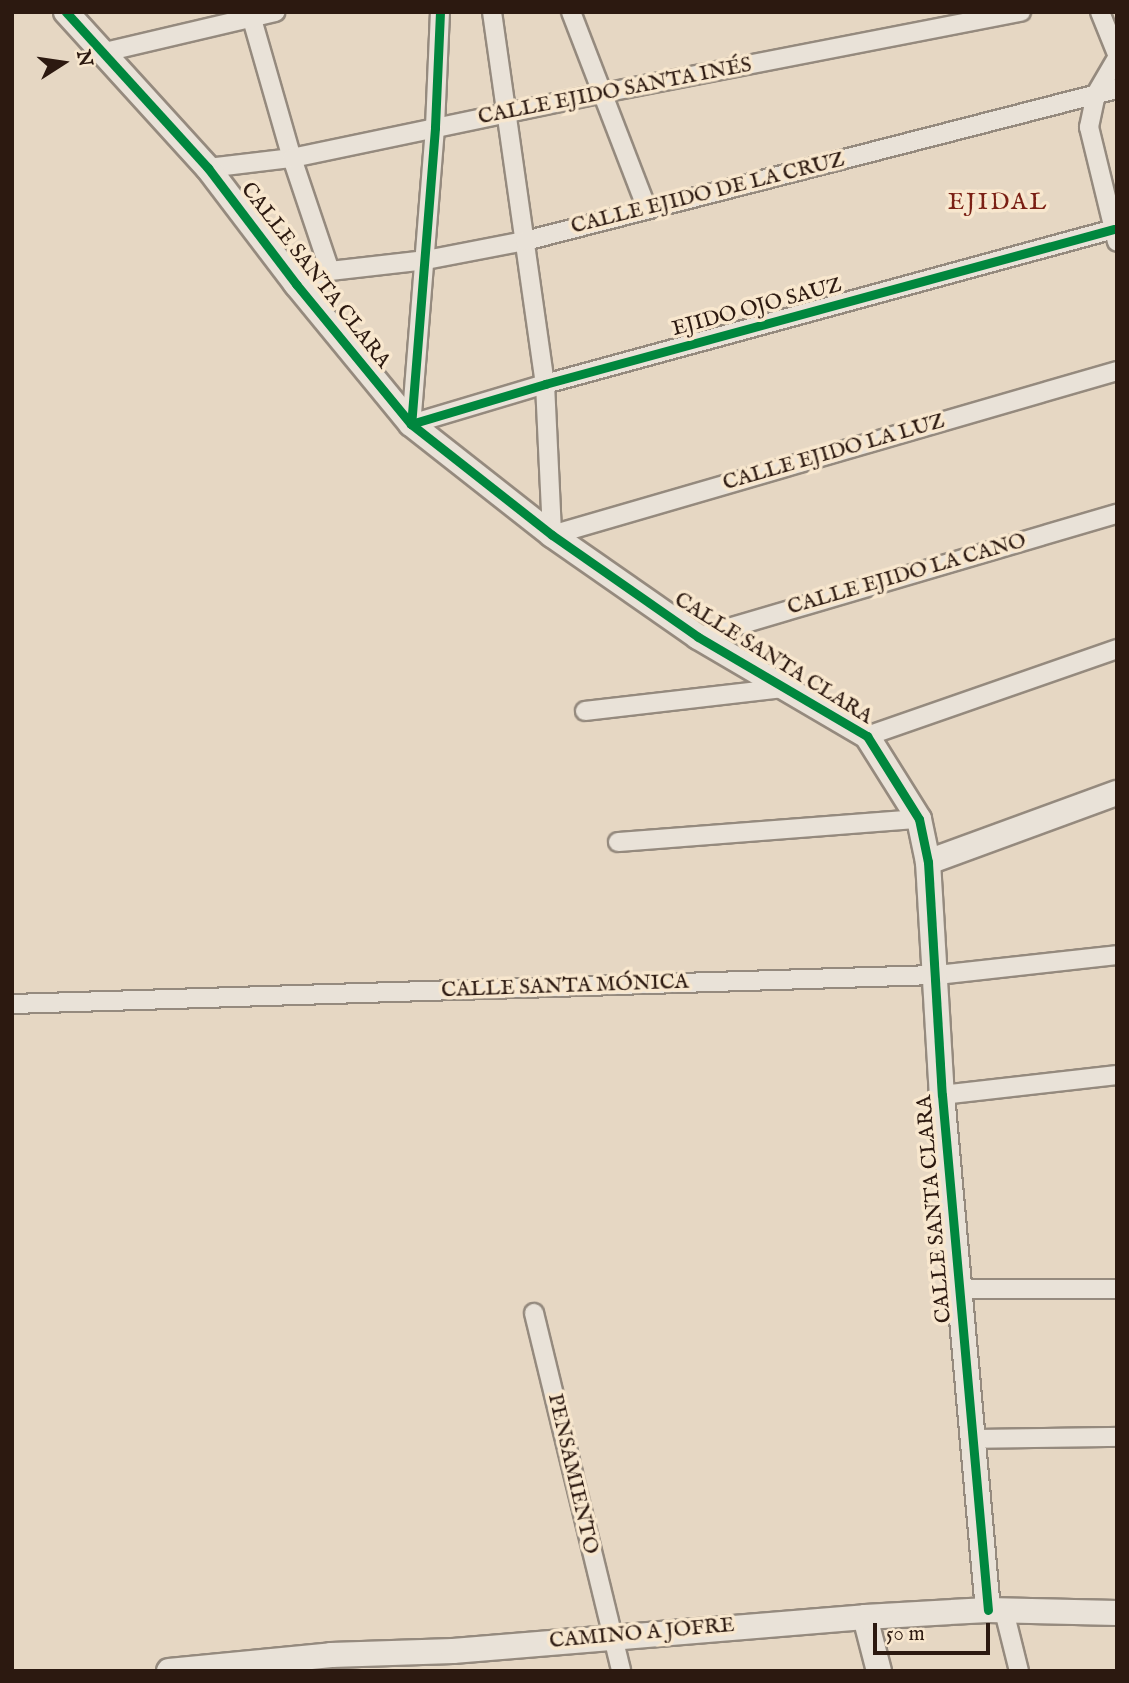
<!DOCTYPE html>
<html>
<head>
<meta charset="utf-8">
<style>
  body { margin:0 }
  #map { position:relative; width:1129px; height:1683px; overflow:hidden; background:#e6d7c3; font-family:"IM FELL English",serif }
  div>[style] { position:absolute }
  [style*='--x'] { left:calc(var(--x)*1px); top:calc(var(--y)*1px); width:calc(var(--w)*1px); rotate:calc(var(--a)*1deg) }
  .roads { filter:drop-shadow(2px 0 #958a7e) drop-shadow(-2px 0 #958a7e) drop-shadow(0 2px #958a7e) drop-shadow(0 -2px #958a7e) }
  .street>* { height:18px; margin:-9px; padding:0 9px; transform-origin:9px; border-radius:9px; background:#e9e2d8 }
  .secondary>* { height:24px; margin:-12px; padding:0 12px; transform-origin:12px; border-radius:12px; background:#e9e2d8 }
  .cycleway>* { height:9px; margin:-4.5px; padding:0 4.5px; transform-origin:4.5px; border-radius:4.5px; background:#00873e }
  span { translate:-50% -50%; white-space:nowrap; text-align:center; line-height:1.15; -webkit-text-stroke:7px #f8e7ce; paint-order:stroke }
  .street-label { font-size:21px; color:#2c1910 }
  .quarter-label { font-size:24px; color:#7a1f14; letter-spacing:2px }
  .frame { position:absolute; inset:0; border:14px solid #2c1910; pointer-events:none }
  .north { position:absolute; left:28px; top:28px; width:70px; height:70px; -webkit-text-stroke:5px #f8e7ce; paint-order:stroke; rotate:78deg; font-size:19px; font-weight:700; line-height:28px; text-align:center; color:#2c1910 }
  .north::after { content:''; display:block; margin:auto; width:24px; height:32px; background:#2c1910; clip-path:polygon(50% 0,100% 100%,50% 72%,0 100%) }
  .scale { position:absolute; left:873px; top:1623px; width:117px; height:32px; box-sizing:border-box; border:4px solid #2c1910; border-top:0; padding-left:9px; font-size:21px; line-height:24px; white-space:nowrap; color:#2c1910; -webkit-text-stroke:5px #f8e7ce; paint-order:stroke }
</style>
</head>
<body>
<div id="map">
  <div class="roads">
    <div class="street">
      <i style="--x:250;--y:12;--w:152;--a:74"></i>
      <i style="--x:292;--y:158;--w:119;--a:71.4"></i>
      <i style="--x:440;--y:12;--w:116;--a:92.5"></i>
      <i style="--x:435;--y:128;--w:297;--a:94.6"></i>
      <i style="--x:411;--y:424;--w:140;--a:-16.6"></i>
      <i style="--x:545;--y:384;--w:590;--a:-15.24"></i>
      <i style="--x:492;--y:12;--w:376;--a:81.9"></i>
      <i style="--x:545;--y:384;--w:151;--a:87.3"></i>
      <i style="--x:552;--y:535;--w:588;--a:-16.19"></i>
      <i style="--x:571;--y:12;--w:211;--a:68.9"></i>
      <i style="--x:1100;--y:12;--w:45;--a:68"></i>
      <i style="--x:105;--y:52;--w:175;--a:-13.2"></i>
      <i style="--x:1117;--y:58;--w:42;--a:120.3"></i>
      <i style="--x:1096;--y:94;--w:34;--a:102"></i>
      <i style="--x:1089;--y:127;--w:118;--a:76.3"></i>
      <i style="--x:208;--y:168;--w:85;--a:-6.8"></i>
      <i style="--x:292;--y:158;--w:318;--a:-11.8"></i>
      <i style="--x:603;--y:93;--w:426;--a:-11"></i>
      <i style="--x:296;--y:284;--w:36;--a:-21"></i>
      <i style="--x:330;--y:271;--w:97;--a:-6.5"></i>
      <i style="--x:426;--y:260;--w:101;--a:-10.9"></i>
      <i style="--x:525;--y:241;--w:611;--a:-14.4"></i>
      <i style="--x:698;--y:637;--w:437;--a:-16.4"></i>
      <i style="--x:585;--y:711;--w:201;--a:-6.6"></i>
      <i style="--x:867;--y:736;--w:265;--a:-19.2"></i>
      <i style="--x:618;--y:842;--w:302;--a:-4.4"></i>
      <i style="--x:12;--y:1004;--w:925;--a:-1.8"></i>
      <i style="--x:937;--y:975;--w:181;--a:-6.3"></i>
      <i style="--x:942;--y:1095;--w:176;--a:-6.5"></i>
      <i style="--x:960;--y:1289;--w:157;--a:0"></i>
      <i style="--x:534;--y:1313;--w:368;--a:76.3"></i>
      <i style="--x:970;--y:1439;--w:147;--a:-0.8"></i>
      <i style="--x:1004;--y:1611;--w:62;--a:76"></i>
    </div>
    <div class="secondary">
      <i style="--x:66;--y:12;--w:211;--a:47.7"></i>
      <i style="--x:208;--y:168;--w:146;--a:52.8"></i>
      <i style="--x:296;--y:284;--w:181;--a:50.6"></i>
      <i style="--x:411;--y:424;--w:179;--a:38.2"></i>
      <i style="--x:552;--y:535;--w:178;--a:34.9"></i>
      <i style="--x:698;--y:637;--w:196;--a:30.4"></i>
      <i style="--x:867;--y:736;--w:98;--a:57.9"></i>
      <i style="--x:919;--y:819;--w:44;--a:78.2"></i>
      <i style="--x:928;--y:862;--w:233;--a:86.6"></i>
      <i style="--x:942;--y:1095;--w:517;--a:84.9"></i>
      <i style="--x:928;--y:862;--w:201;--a:-20.1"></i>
      <i style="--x:865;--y:1617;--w:56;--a:75.5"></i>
      <i style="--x:169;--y:1671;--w:163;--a:-5.6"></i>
      <i style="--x:331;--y:1655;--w:122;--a:-1.9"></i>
      <i style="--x:453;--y:1651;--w:413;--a:-4.7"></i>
      <i style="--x:865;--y:1617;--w:123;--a:-3.3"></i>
      <i style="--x:988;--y:1610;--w:129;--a:1.3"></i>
    </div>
  </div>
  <div class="cycleway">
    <i style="--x:66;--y:12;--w:211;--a:47.7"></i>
    <i style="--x:208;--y:168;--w:146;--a:52.8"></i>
    <i style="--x:296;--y:284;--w:181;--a:50.6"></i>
    <i style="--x:411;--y:424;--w:179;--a:38.2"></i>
    <i style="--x:552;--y:535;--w:178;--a:34.9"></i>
    <i style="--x:698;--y:637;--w:196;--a:30.4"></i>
    <i style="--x:867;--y:736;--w:98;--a:57.9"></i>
    <i style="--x:919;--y:819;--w:44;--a:78.2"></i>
    <i style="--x:928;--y:862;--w:233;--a:86.6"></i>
    <i style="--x:942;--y:1095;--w:517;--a:84.9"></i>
    <i style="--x:440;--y:12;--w:116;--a:92.5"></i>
    <i style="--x:435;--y:128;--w:297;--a:94.6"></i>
    <i style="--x:411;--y:424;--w:140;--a:-16.6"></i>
    <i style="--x:545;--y:384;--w:590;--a:-15.24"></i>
  </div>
  <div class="street-label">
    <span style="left:615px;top:92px;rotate:-11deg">CALLE EJIDO SANTA INÉS</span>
    <span style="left:708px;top:194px;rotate:-14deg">CALLE EJIDO DE LA CRUZ</span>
    <span style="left:315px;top:276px;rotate:52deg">CALLE SANTA CLARA</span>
    <span style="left:757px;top:308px;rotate:-15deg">EJIDO OJO SAUZ</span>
    <span style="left:834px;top:453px;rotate:-16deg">CALLE EJIDO LA LUZ</span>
    <span style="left:907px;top:575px;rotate:-16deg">CALLE EJIDO LA CANO</span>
    <span style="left:773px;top:659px;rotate:32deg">CALLE SANTA CLARA</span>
    <span style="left:565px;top:987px;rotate:-2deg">CALLE SANTA MÓNICA</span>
    <span style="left:935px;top:1209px;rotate:-95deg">CALLE SANTA CLARA</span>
    <span style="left:572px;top:1474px;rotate:77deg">PENSAMIENTO</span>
    <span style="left:642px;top:1634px;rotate:-5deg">CAMINO A JOFRE</span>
  </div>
  <div class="quarter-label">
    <span style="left:998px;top:203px">EJIDAL</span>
  </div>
  <div class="frame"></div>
  <div class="north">N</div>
  <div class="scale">50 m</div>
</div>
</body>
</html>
